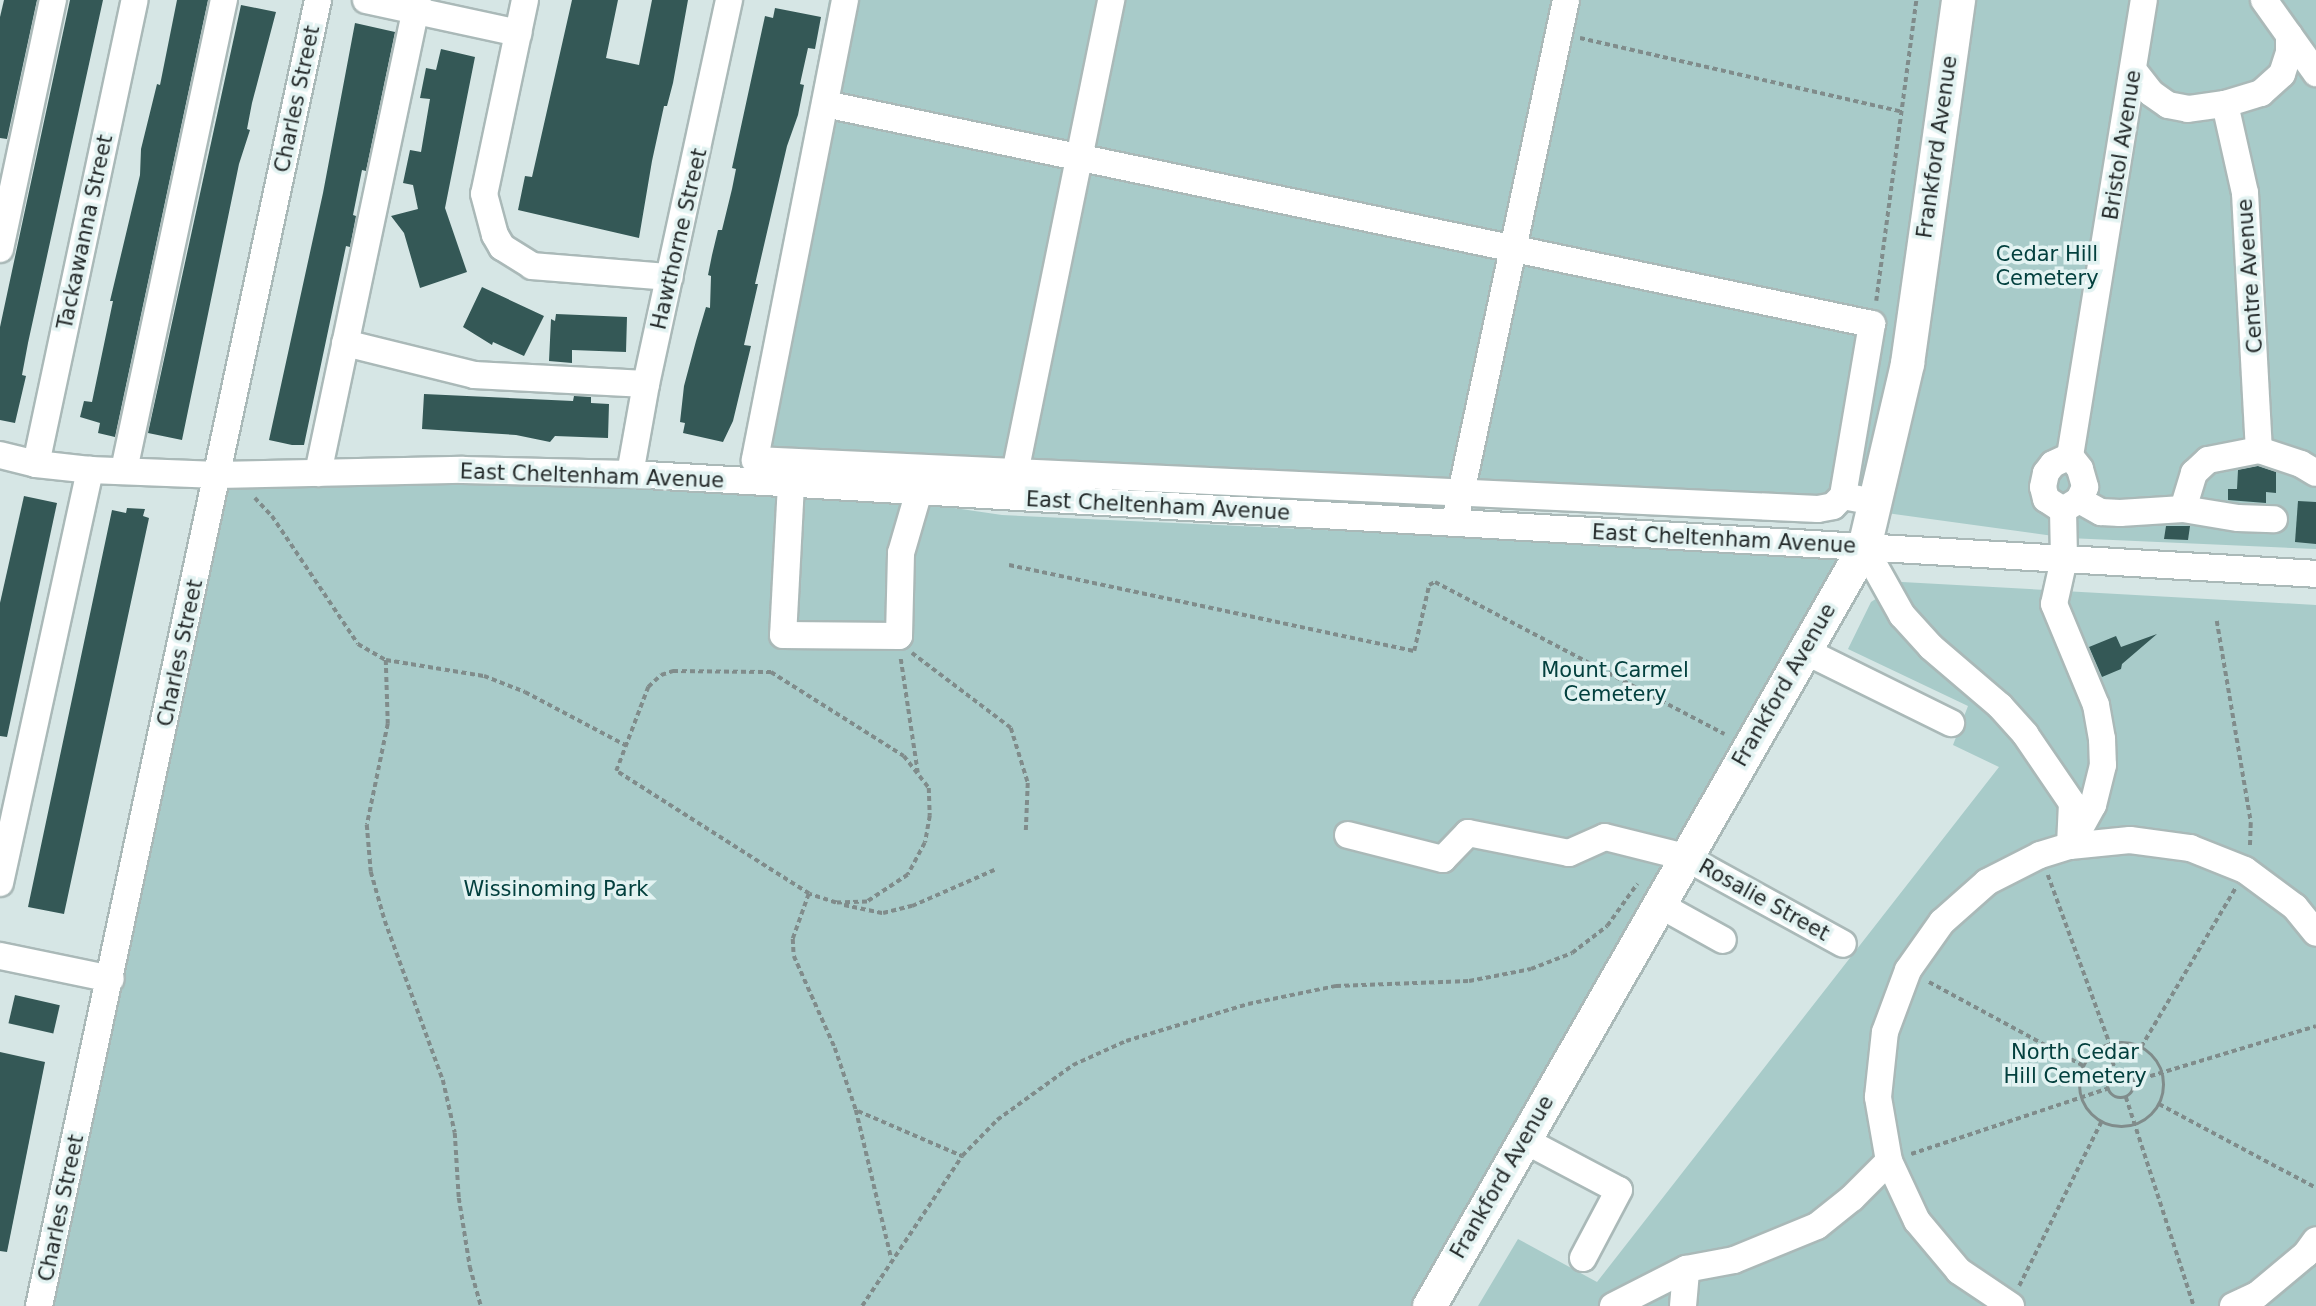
<!DOCTYPE html>
<html>
<head>
<meta charset="utf-8">
<style>
  body { margin:0 }
  #map { position:relative; width:2316px; height:1306px; overflow:hidden; background:#d6e6e5; font-family:"DejaVu Sans",sans-serif }
  div>[style] { position:absolute }
  [style*='--x'] { left:calc(var(--x)*1px); top:calc(var(--y)*1px); width:calc(var(--w)*1px); rotate:calc(var(--a)*1deg) }
  .green>* { inset:0; background:#a8cbc9 }
  .building>* { inset:0; background:#345856; transform-origin:0 0 }
  .path>* { height:3.5px; margin-top:-1.75px; transform-origin:0; background:repeating-linear-gradient(90deg,#808c8b 0 5px,transparent 0 8.5px) }
  .path>.ring { margin:-1.75px; padding:0; box-sizing:content-box; background:none; border:3.5px solid #808c8b; border-radius:50% }
  .roads { filter:drop-shadow(2px 0 #aab9b8) drop-shadow(-2px 0 #aab9b8) drop-shadow(0 2px #aab9b8) drop-shadow(0 -2px #aab9b8) }
  .minor>* { height:26px; margin:-13px; padding:0 13px; transform-origin:13px; border-radius:13px; background:#fff }
  .major>* { height:33px; margin:-16.5px; padding:0 16.5px; transform-origin:16.5px; border-radius:16.5px; background:#fff }
  span { translate:-50% -50%; white-space:nowrap; text-align:center; line-height:1.15; -webkit-text-stroke:7px #e3f3f2; paint-order:stroke }
  .street-label { font-size:21px; color:#232929 }
  .park-label { font-size:21px; color:#03403e }
</style>
</head>
<body>
<div id="map">
  <div class="green">
    <i style="clip-path:polygon(829px 0,2316px 0,2316px 549px,2068px 538px,1821px 504px,744px 454px)"></i>
    <i style="clip-path:polygon(218px 475px,791px 484px,1002px 515px,1455px 536px,1864px 547px,1429px 1306px,39px 1306px)"></i>
    <i style="clip-path:polygon(1902px 582px,2316px 605px,2316px 1306px,1478px 1306px,1518px 1239px,1597px 1282px,1999px 767px,1953px 745px,1968px 706px,1848px 649px,1871px 602px)"></i>
  </div>
  <div class="building">
    <i style="clip-path:polygon(4px 0,37px 0,7px 139px,0 138px,0 17px)"></i>
    <i style="clip-path:polygon(70px 0,103px 0,28px 343px,22px 375px,26px 376px,15px 423px,0 420px,0 327px)"></i>
    <i style="clip-path:polygon(177px 0,208px 0,115px 437px,98px 433px,100px 423px,80px 417px,84px 401px,92px 402px,113px 301px,110px 301px,140px 175px,141px 149px,157px 84px,160px 85px)"></i>
    <i style="clip-path:polygon(572px 0,618px 0,606px 58px,639px 65px,652px 0,688px 0,673px 83px,667px 106px,664px 106px,652px 161px,639px 238px,518px 210px,525px 176px,532px 177px)"></i>
    <i style="clip-path:polygon(241px 5px,276px 12px,252px 103px,247px 129px,250px 130px,239px 164px,182px 440px,148px 433px)"></i>
    <i style="clip-path:polygon(775px 8px,821px 17px,815px 49px,808px 48px,800px 84px,804px 85px,798px 115px,787px 146px,755px 284px,758px 284px,744px 345px,751px 346px,733px 421px,723px 442px,683px 433px,685px 423px,680px 422px,684px 386px,696px 341px,706px 307px,710px 308px,711px 276px,708px 275px,712px 255px,718px 230px,722px 230px,732px 189px,736px 169px,732px 168px,765px 16px,773px 18px)"></i>
    <i style="clip-path:polygon(355px 23px,395px 32px,366px 171px,362px 170px,353px 215px,356px 216px,350px 247px,346px 246px,304px 445px,292px 445px,269px 440px,323px 193px)"></i>
    <i style="clip-path:polygon(441px 49px,475px 57px,445px 208px,467px 272px,420px 288px,404px 233px,391px 216px,418px 209px,413px 185px,403px 183px,410px 150px,421px 152px,430px 99px,420px 98px,426px 68px,436px 70px)"></i>
    <i style="clip-path:polygon(482px 287px,544px 316px,524px 356px,493px 342px,492px 345px,463px 327px)"></i>
    <i style="clip-path:polygon(556px 314px,627px 317px,626px 352px,572px 350px,572px 363px,549px 361px,551px 319px,555px 321px)"></i>
    <i style="clip-path:polygon(424px 394px,573px 401px,574px 396px,591px 397px,591px 403px,609px 404px,608px 438px,555px 436px,550px 442px,516px 435px,422px 429px)"></i>
    <i style="clip-path:polygon(2258px 466px,2276px 472px,2276px 493px,2266px 492px,2266px 503px,2228px 500px,2228px 489px,2237px 489px,2238px 470px)"></i>
    <i style="clip-path:polygon(24px 496px,57px 503px,7px 737px,0 736px,0 603px)"></i>
    <i style="clip-path:polygon(2298px 501px,2316px 502px,2316px 544px,2295px 542px)"></i>
    <i style="clip-path:polygon(127px 508px,145px 509px,143px 516px,149px 518px,64px 914px,28px 907px,112px 510px,126px 513px)"></i>
    <i style="clip-path:polygon(2166px 526px,2190px 526px,2188px 540px,2164px 539px)"></i>
    <i style="clip-path:polygon(2157px 634px,2122px 664px,2121px 669px,2102px 677px,2089px 647px,2116px 636px,2121px 647px)"></i>
    <i style="left:15px;top:995px;width:46px;height:29px;rotate:13deg"></i>
    <i style="clip-path:polygon(0 1052px,45px 1062px,7px 1252px,0 1251px)"></i>
  </div>
  <div class="path">
    <i style="--x:1580;--y:38;--w:330;--a:12.9"></i>
    <i style="--x:1876;--y:301;--w:304;--a:-82.4"></i>
    <i style="--x:255;--y:498;--w:25;--a:47"></i>
    <i style="--x:272;--y:516;--w:154;--a:56.1"></i>
    <i style="--x:358;--y:644;--w:32;--a:30"></i>
    <i style="--x:386;--y:660;--w:99;--a:9.3"></i>
    <i style="--x:484;--y:676;--w:44;--a:21.3"></i>
    <i style="--x:525;--y:692;--w:115;--a:27.9"></i>
    <i style="--x:1009;--y:565;--w:414;--a:12"></i>
    <i style="--x:1414;--y:651;--w:68;--a:-77.2"></i>
    <i style="--x:1429;--y:585;--w:7;--a:-27"></i>
    <i style="--x:1435;--y:582;--w:327;--a:27.7"></i>
    <i style="--x:2217;--y:621;--w:205;--a:80.4"></i>
    <i style="--x:2251;--y:823;--w:23;--a:92"></i>
    <i style="--x:912;--y:653;--w:124;--a:37.1"></i>
    <i style="--x:1011;--y:728;--w:58;--a:72.8"></i>
    <i style="--x:1028;--y:783;--w:49;--a:92.3"></i>
    <i style="--x:901;--y:659;--w:115;--a:81.5"></i>
    <i style="--x:386;--y:660;--w:64;--a:88.2"></i>
    <i style="--x:388;--y:724;--w:103;--a:101.7"></i>
    <i style="--x:367;--y:825;--w:47;--a:85.1"></i>
    <i style="--x:371;--y:872;--w:51;--a:74.1"></i>
    <i style="--x:385;--y:921;--w:169;--a:70"></i>
    <i style="--x:443;--y:1080;--w:54;--a:77.2"></i>
    <i style="--x:455;--y:1133;--w:65;--a:86.5"></i>
    <i style="--x:459;--y:1198;--w:70;--a:80.9"></i>
    <i style="--x:470;--y:1267;--w:41;--a:74.2"></i>
    <i style="--x:673;--y:671;--w:98;--a:0.6"></i>
    <i style="--x:771;--y:672;--w:157;--a:32.3"></i>
    <i style="--x:904;--y:756;--w:41;--a:52"></i>
    <i style="--x:929;--y:788;--w:28;--a:88"></i>
    <i style="--x:930;--y:816;--w:27;--a:100"></i>
    <i style="--x:925;--y:843;--w:36;--a:118"></i>
    <i style="--x:908;--y:875;--w:49;--a:146.6"></i>
    <i style="--x:867;--y:902;--w:31;--a:178"></i>
    <i style="--x:836;--y:903;--w:28;--a:-162"></i>
    <i style="--x:809;--y:894;--w:229;--a:-147.5"></i>
    <i style="--x:616;--y:771;--w:90;--a:-69.1"></i>
    <i style="--x:648;--y:687;--w:18;--a:-43"></i>
    <i style="--x:661;--y:675;--w:13;--a:-18"></i>
    <i style="--x:2048;--y:875;--w:180;--a:69.9"></i>
    <i style="--x:809;--y:894;--w:48;--a:109.6"></i>
    <i style="--x:793;--y:939;--w:17;--a:87"></i>
    <i style="--x:794;--y:956;--w:101;--a:66"></i>
    <i style="--x:835;--y:1048;--w:65;--a:71.3"></i>
    <i style="--x:856;--y:1110;--w:151;--a:76.6"></i>
    <i style="--x:844;--y:905;--w:40;--a:12"></i>
    <i style="--x:883;--y:913;--w:30;--a:-14"></i>
    <i style="--x:912;--y:906;--w:90;--a:-23.7"></i>
    <i style="--x:1929;--y:982;--w:176;--a:28.5"></i>
    <i class="ring" style="left:2080px;top:1043px;width:80.5px;height:80.5px"></i>
    <i style="--x:2108;--y:1045;--w:29;--a:74"></i>
    <i style="--x:2141;--y:1047;--w:184;--a:-59.3"></i>
    <i class="ring" style="left:2108px;top:1072px;width:22.5px;height:22.5px"></i>
    <i style="--x:2134;--y:1081;--w:190;--a:-16.8"></i>
    <i style="--x:2126;--y:1097;--w:220;--a:72"></i>
    <i style="--x:2159;--y:1104;--w:178;--a:28.1"></i>
    <i style="--x:858;--y:1111;--w:113;--a:23.4"></i>
    <i style="--x:1911;--y:1154;--w:209;--a:-18.4"></i>
    <i style="--x:2019;--y:1286;--w:183;--a:-63.4"></i>
    <i style="--x:862;--y:1306;--w:180;--a:-56.3"></i>
    <i style="--x:962;--y:1156;--w:50;--a:-45.8"></i>
    <i style="--x:997;--y:1120;--w:94;--a:-35.9"></i>
    <i style="--x:1073;--y:1065;--w:58;--a:-24.4"></i>
    <i style="--x:1126;--y:1041;--w:127;--a:-16.9"></i>
    <i style="--x:1248;--y:1004;--w:90;--a:-11.6"></i>
    <i style="--x:1336;--y:986;--w:133;--a:-2.2"></i>
    <i style="--x:1469;--y:981;--w:63;--a:-11"></i>
    <i style="--x:1531;--y:969;--w:44;--a:-21.3"></i>
    <i style="--x:1572;--y:953;--w:44;--a:-37.6"></i>
    <i style="--x:1607;--y:926;--w:52;--a:-54.5"></i>
  </div>
  <div class="roads">
    <div class="minor">
      <i style="--x:366;--y:0;--w:156;--a:12.2"></i>
      <i style="--x:525;--y:0;--w:198;--a:101.9"></i>
      <i style="--x:484;--y:194;--w:42;--a:75"></i>
      <i style="--x:495;--y:235;--w:14;--a:60"></i>
      <i style="--x:502;--y:247;--w:36;--a:32"></i>
      <i style="--x:532;--y:266;--w:138;--a:4.6"></i>
      <i style="--x:845;--y:0;--w:469;--a:101.1"></i>
      <i style="--x:755;--y:460;--w:1064;--a:2.64"></i>
      <i style="--x:1818;--y:509;--w:15;--a:-11"></i>
      <i style="--x:1833;--y:506;--w:14;--a:-45"></i>
      <i style="--x:1843;--y:496;--w:32;--a:11"></i>
      <i style="--x:2264;--y:0;--w:90;--a:54.5"></i>
      <i style="--x:2134;--y:71;--w:28;--a:52"></i>
      <i style="--x:2151;--y:93;--w:21;--a:35"></i>
      <i style="--x:2168;--y:105;--w:20;--a:11"></i>
      <i style="--x:2188;--y:109;--w:37;--a:-8"></i>
      <i style="--x:2225;--y:104;--w:38;--a:-17"></i>
      <i style="--x:2261;--y:93;--w:28;--a:-42"></i>
      <i style="--x:2282;--y:74;--w:23;--a:-72"></i>
      <i style="--x:2289;--y:52;--w:17;--a:-90"></i>
      <i style="--x:825;--y:104;--w:1070;--a:11.87"></i>
      <i style="--x:1872;--y:324;--w:174;--a:99.6"></i>
      <i style="--x:2225;--y:104;--w:91;--a:77.3"></i>
      <i style="--x:2245;--y:193;--w:257;--a:86.9"></i>
      <i style="--x:0;--y:249;--w:255;--a:-78"></i>
      <i style="--x:345;--y:343;--w:133;--a:13.9"></i>
      <i style="--x:474;--y:375;--w:172;--a:3"></i>
      <i style="--x:0;--y:455;--w:37;--a:14"></i>
      <i style="--x:36;--y:464;--w:54;--a:6.3"></i>
      <i style="--x:90;--y:470;--w:128;--a:2.2"></i>
      <i style="--x:218;--y:475;--w:245;--a:-1.2"></i>
      <i style="--x:463;--y:470;--w:167;--a:1.4"></i>
      <i style="--x:630;--y:474;--w:1689;--a:3.39"></i>
      <i style="--x:2070;--y:456;--w:462;--a:-80.8"></i>
      <i style="--x:2070;--y:456;--w:16;--a:52"></i>
      <i style="--x:2080;--y:469;--w:19;--a:74"></i>
      <i style="--x:2085;--y:487;--w:14;--a:115"></i>
      <i style="--x:2079;--y:500;--w:19;--a:148"></i>
      <i style="--x:2063;--y:510;--w:20;--a:-147"></i>
      <i style="--x:2046;--y:499;--w:12;--a:-104"></i>
      <i style="--x:2043;--y:487;--w:14;--a:-78"></i>
      <i style="--x:2046;--y:473;--w:11;--a:-52"></i>
      <i style="--x:2053;--y:464;--w:19;--a:-25"></i>
      <i style="--x:36;--y:464;--w:474;--a:-78"></i>
      <i style="--x:124;--y:470;--w:481;--a:-78"></i>
      <i style="--x:318;--y:473;--w:483;--a:-78.1"></i>
      <i style="--x:1015;--y:473;--w:483;--a:-78.5"></i>
      <i style="--x:630;--y:474;--w:91;--a:-79.9"></i>
      <i style="--x:646;--y:384;--w:393;--a:-77.8"></i>
      <i style="--x:791;--y:484;--w:151;--a:93"></i>
      <i style="--x:783;--y:635;--w:116;--a:0.5"></i>
      <i style="--x:899;--y:636;--w:83;--a:-88.6"></i>
      <i style="--x:901;--y:553;--w:65;--a:-73.8"></i>
      <i style="--x:2079;--y:500;--w:25;--a:29"></i>
      <i style="--x:2101;--y:512;--w:19;--a:3"></i>
      <i style="--x:2120;--y:513;--w:63;--a:-3.6"></i>
      <i style="--x:2183;--y:509;--w:38;--a:-73"></i>
      <i style="--x:2194;--y:473;--w:19;--a:-43"></i>
      <i style="--x:2208;--y:460;--w:52;--a:-11.1"></i>
      <i style="--x:2259;--y:450;--w:44;--a:18.4"></i>
      <i style="--x:2301;--y:464;--w:17;--a:31"></i>
      <i style="--x:2183;--y:509;--w:56;--a:9.3"></i>
      <i style="--x:2238;--y:518;--w:36;--a:2"></i>
      <i style="--x:2063;--y:510;--w:49;--a:88.8"></i>
      <i style="--x:2064;--y:559;--w:46;--a:102.5"></i>
      <i style="--x:2054;--y:604;--w:109;--a:67.4"></i>
      <i style="--x:2096;--y:705;--w:35;--a:80"></i>
      <i style="--x:2102;--y:739;--w:26;--a:88"></i>
      <i style="--x:2103;--y:765;--w:41;--a:104"></i>
      <i style="--x:2093;--y:805;--w:41;--a:119.1"></i>
      <i style="--x:1457;--y:512;--w:523;--a:-77.98"></i>
      <i style="--x:1864;--y:547;--w:78;--a:60.8"></i>
      <i style="--x:1902;--y:615;--w:43;--a:47.8"></i>
      <i style="--x:1931;--y:647;--w:91;--a:40.5"></i>
      <i style="--x:2000;--y:706;--w:38;--a:48"></i>
      <i style="--x:2025;--y:734;--w:83;--a:55.7"></i>
      <i style="--x:2072;--y:803;--w:43;--a:92.7"></i>
      <i style="--x:1805;--y:651;--w:163;--a:26.3"></i>
      <i style="--x:1348;--y:835;--w:98;--a:14.2"></i>
      <i style="--x:1443;--y:859;--w:36;--a:-46"></i>
      <i style="--x:1468;--y:833;--w:103;--a:11.2"></i>
      <i style="--x:1569;--y:853;--w:39;--a:-24"></i>
      <i style="--x:1605;--y:837;--w:82;--a:14"></i>
      <i style="--x:1685;--y:857;--w:180;--a:28.8"></i>
      <i style="--x:0;--y:883;--w:423;--a:-77.7"></i>
      <i style="--x:1658;--y:904;--w:74;--a:29"></i>
      <i style="--x:0;--y:956;--w:113;--a:11.7"></i>
      <i style="--x:1524;--y:1140;--w:107;--a:27.8"></i>
      <i style="--x:1619;--y:1190;--w:77;--a:117.9"></i>
      <i style="--x:39;--y:1306;--w:1335;--a:-77.94"></i>
      <i style="--x:1613;--y:1306;--w:82;--a:-26.9"></i>
      <i style="--x:1686;--y:1269;--w:49;--a:-10.6"></i>
      <i style="--x:1734;--y:1260;--w:90;--a:-22.3"></i>
      <i style="--x:1817;--y:1226;--w:45;--a:-38.7"></i>
      <i style="--x:1852;--y:1198;--w:52;--a:-45"></i>
      <i style="--x:1683;--y:1306;--w:37;--a:-85"></i>
      <i style="--x:2011;--y:1306;--w:63;--a:-146.1"></i>
      <i style="--x:1959;--y:1271;--w:65;--a:-130"></i>
      <i style="--x:1917;--y:1221;--w:66;--a:-115"></i>
      <i style="--x:1889;--y:1161;--w:65;--a:-99.8"></i>
      <i style="--x:1878;--y:1097;--w:65;--a:-83.9"></i>
      <i style="--x:1885;--y:1032;--w:66;--a:-69.6"></i>
      <i style="--x:1908;--y:970;--w:59;--a:-54.7"></i>
      <i style="--x:1942;--y:922;--w:60;--a:-41.6"></i>
      <i style="--x:1987;--y:882;--w:59;--a:-27"></i>
      <i style="--x:2040;--y:855;--w:31;--a:-17"></i>
      <i style="--x:2070;--y:846;--w:60;--a:-5.7"></i>
      <i style="--x:2130;--y:840;--w:61;--a:7.6"></i>
      <i style="--x:2190;--y:848;--w:59;--a:21.8"></i>
      <i style="--x:2245;--y:870;--w:62;--a:36.5"></i>
      <i style="--x:2295;--y:907;--w:33;--a:51"></i>
      <i style="--x:2233;--y:1306;--w:26;--a:-25"></i>
      <i style="--x:2257;--y:1295;--w:64;--a:-39.9"></i>
      <i style="--x:2306;--y:1254;--w:17;--a:-54"></i>
    </div>
    <div class="major">
      <i style="--x:1429;--y:1306;--w:875;--a:-60.18"></i>
      <i style="--x:1864;--y:547;--w:189;--a:-76.8"></i>
      <i style="--x:1907;--y:363;--w:367;--a:-82"></i>
    </div>
  </div>
  <div class="street-label">
    <span style="left:297px;top:99px;rotate:-78deg">Charles Street</span>
    <span style="left:2122px;top:145px;rotate:-81deg">Bristol Avenue</span>
    <span style="left:1937px;top:147px;rotate:-82deg">Frankford Avenue</span>
    <span style="left:85px;top:232px;rotate:-78deg">Tackawanna Street</span>
    <span style="left:679px;top:239px;rotate:-77deg">Hawthorne Street</span>
    <span style="left:2250px;top:276px;rotate:-94deg">Centre Avenue</span>
    <span style="left:592px;top:476px;rotate:2deg">East Cheltenham Avenue</span>
    <span style="left:1158px;top:506px;rotate:3deg">East Cheltenham Avenue</span>
    <span style="left:1724px;top:539px;rotate:3deg">East Cheltenham Avenue</span>
    <span style="left:180px;top:653px;rotate:-78deg">Charles Street</span>
    <span style="left:1784px;top:685px;rotate:-60deg">Frankford Avenue</span>
    <span style="left:1764px;top:900px;rotate:29deg">Rosalie Street</span>
    <span style="left:1502px;top:1177px;rotate:-60deg">Frankford Avenue</span>
    <span style="left:61px;top:1208px;rotate:-78deg">Charles Street</span>
  </div>
  <div class="park-label">
    <span style="left:2047px;top:266px">Cedar Hill<br>Cemetery</span>
    <span style="left:1615px;top:682px">Mount Carmel<br>Cemetery</span>
    <span style="left:556px;top:889px">Wissinoming Park</span>
    <span style="left:2075px;top:1064px">North Cedar<br>Hill Cemetery</span>
  </div>
</div>
</body>
</html>
